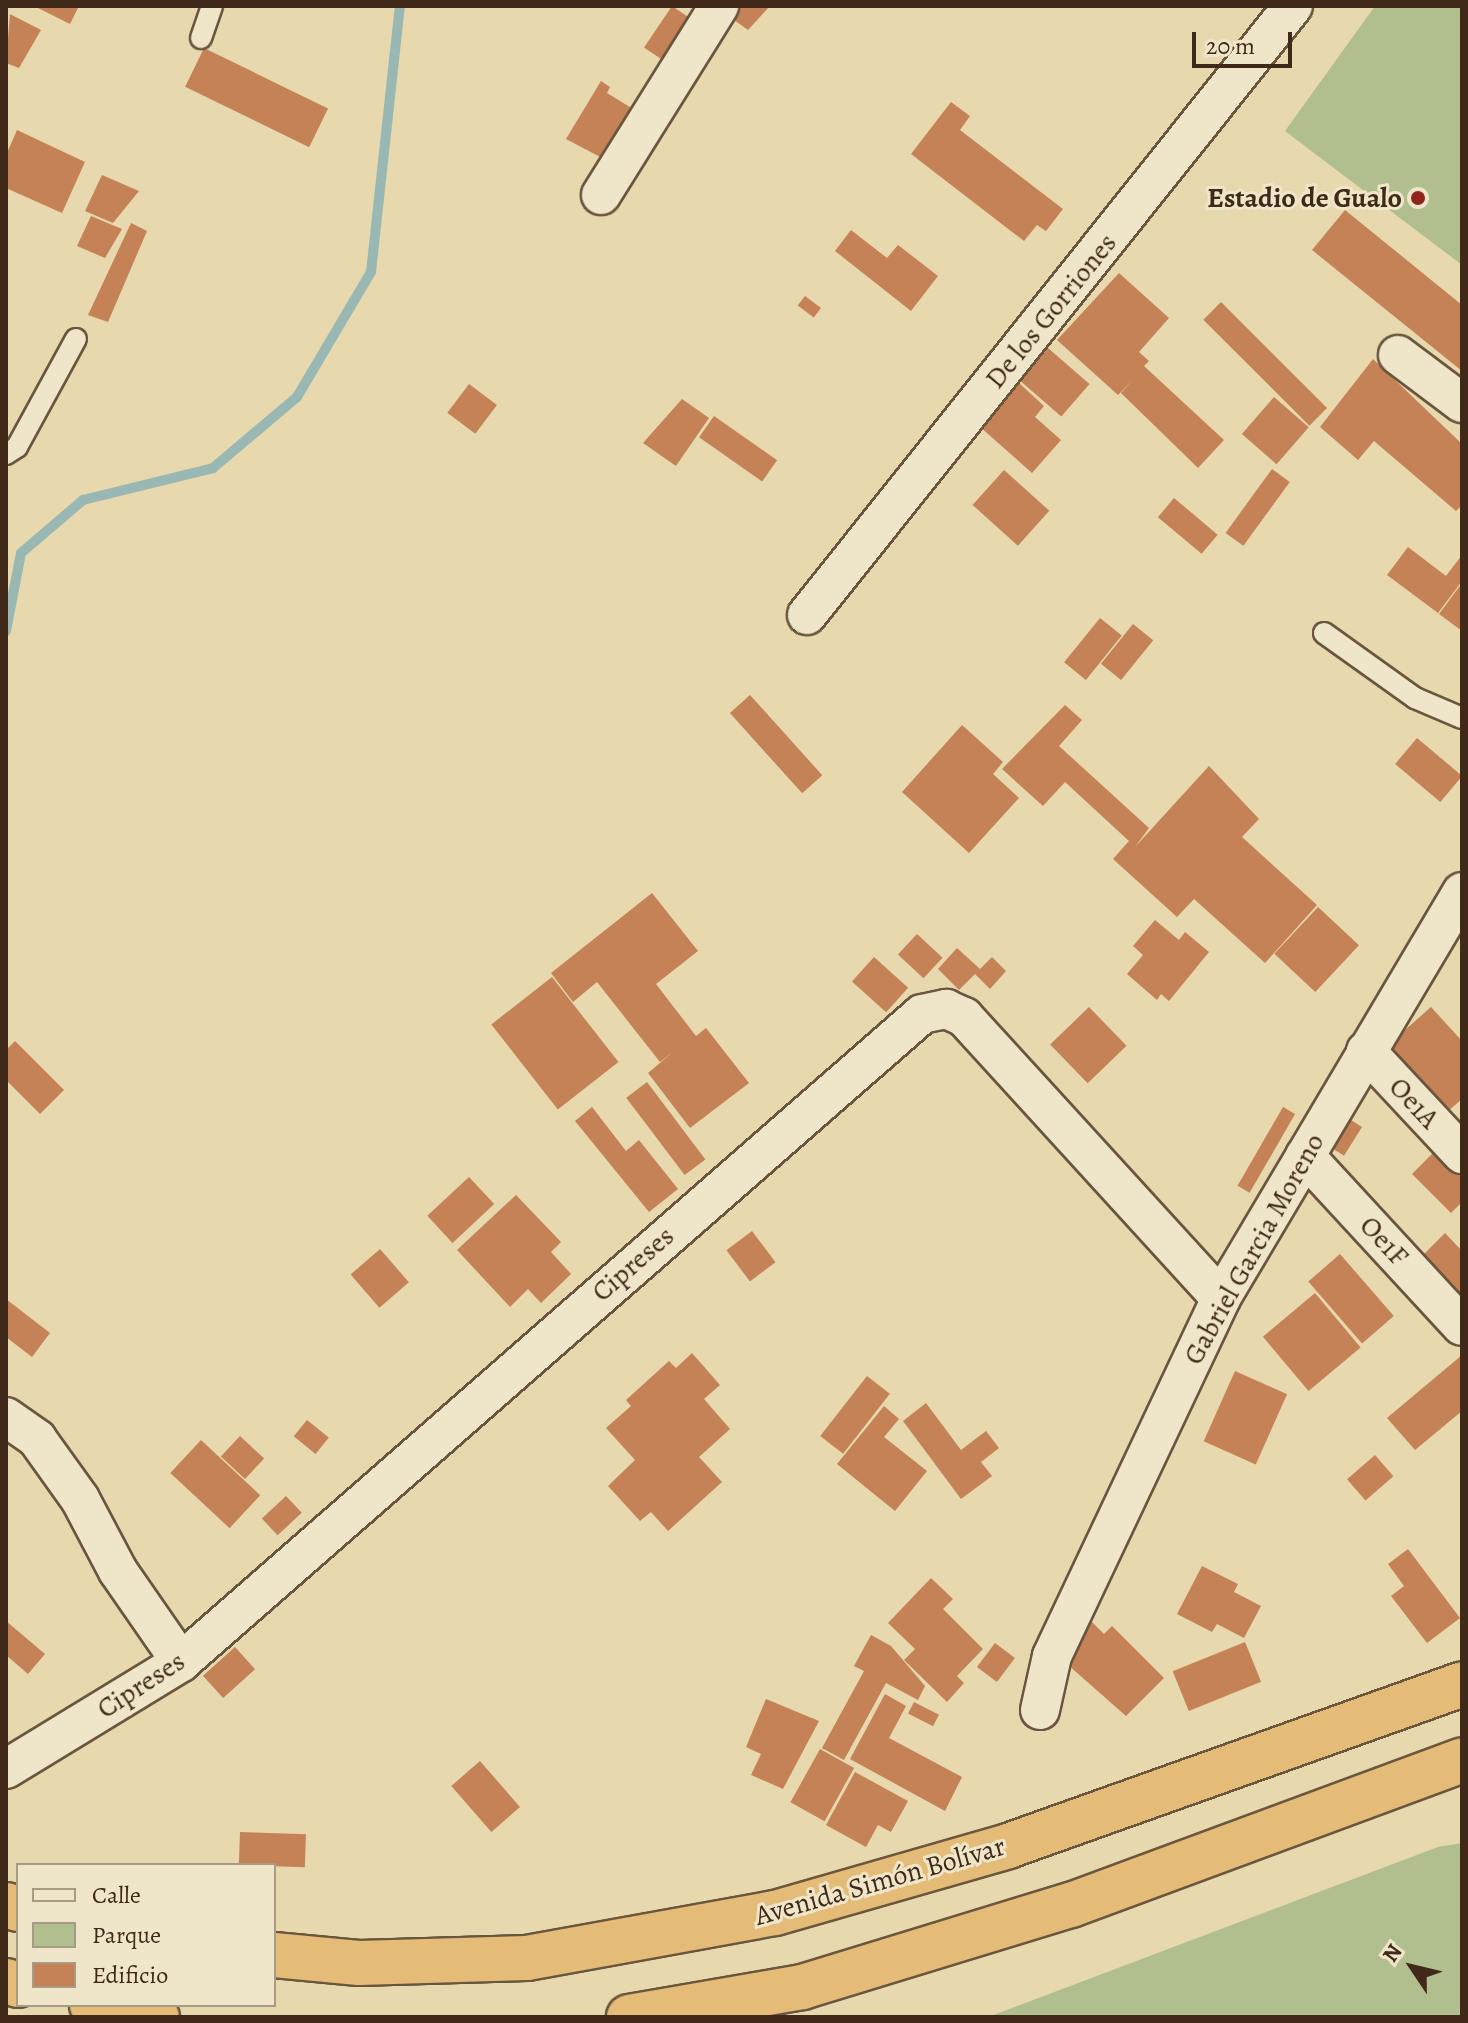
<!DOCTYPE html>
<html>
<head>
<meta charset="utf-8">
<style>
  body { margin:0 }
  #map { position:relative; width:1468px; height:2023px; overflow:hidden; background:#e7d8ae; font-family:Alegreya,serif }
  div>[style] { position:absolute }
  [style*='--x'] { left:calc(var(--x)*1px); top:calc(var(--y)*1px); width:calc(var(--w)*1px); rotate:calc(var(--a)*1deg) }
  .green>* { inset:0; background:#b1bf8e }
  .stream>* { height:10px; margin:-5px; padding:0 5px; transform-origin:5px; border-radius:5px; background:#99b8b3 }
  .building>* { inset:0; background:#c48256; transform-origin:0 0 }
  .roads { filter:drop-shadow(2px 0 #6a553e) drop-shadow(-2px 0 #6a553e) drop-shadow(0 2px #6a553e) drop-shadow(0 -2px #6a553e) }
  .lane>* { height:20px; margin:-10px; padding:0 10px; transform-origin:10px; border-radius:10px; background:#efe6ca }
  .street>* { height:38px; margin:-19px; padding:0 19px; transform-origin:19px; border-radius:19px; background:#efe6ca }
  .highway>* { height:44px; margin:-22px; padding:0 22px; transform-origin:22px; border-radius:22px; background:#e4bc77 }
  .dots>* { width:22px; height:22px; translate:-50% -50%; box-sizing:border-box; border:4px solid #efe6ca; border-radius:50% }
  span { translate:-50% -50%; white-space:nowrap; text-align:center; line-height:1.15; -webkit-text-stroke:6px #efe6ca; paint-order:stroke }
  .poi-label { font-size:28px; color:#402919; font-weight:700 }
  .right { translate:-100% -50%; text-align:right }
  .street-label { font-size:28px; color:#402919 }
  .frame { position:absolute; inset:0; border:8px solid #402919; pointer-events:none }
  .legend { position:absolute; left:16px; top:1863px; width:260px; height:144px; box-sizing:border-box; background:#efe6ca; border:2px solid #a99a83; margin:0; padding:10px 14px; list-style:none; font-size:24px; color:#402919 }
  .legend li { display:flex; align-items:center; gap:16px; height:40px }
  .legend b { width:40px; border:2px solid #a99a83 }
  .north { position:absolute; left:1372px; top:1927px; width:80px; height:80px; -webkit-text-stroke:6px #efe6ca; paint-order:stroke; rotate:305deg; font-size:22px; font-weight:700; line-height:32px; text-align:center; color:#402919 }
  .north::after { content:''; display:block; margin:auto; width:28px; height:36px; background:#402919; clip-path:polygon(50% 0,100% 100%,50% 72%,0 100%) }
  .scale { position:absolute; left:1192px; top:32px; width:100px; height:36px; box-sizing:border-box; border:4px solid #402919; border-top:0; padding-left:10px; font-size:24px; line-height:28px; white-space:nowrap; color:#402919; -webkit-text-stroke:6px #efe6ca; paint-order:stroke }
</style>
</head>
<body>
<div id="map">
  <div class="green">
    <i style="clip-path:polygon(1375px 6px,1462px 6px,1462px 265px,1285px 131px)"></i>
    <i style="clip-path:polygon(1462px 1843px,1462px 2017px,988px 2017px,1438px 1847px)"></i>
  </div>
  <div class="stream">
    <i style="--x:6;--y:631;--w:79;--a:-79.1"></i>
    <i style="--x:21;--y:553;--w:82;--a:-40.5"></i>
    <i style="--x:83;--y:500;--w:134;--a:-13.8"></i>
    <i style="--x:213;--y:468;--w:110;--a:-40.2"></i>
    <i style="--x:297;--y:397;--w:145;--a:-59.4"></i>
    <i style="--x:371;--y:272;--w:268;--a:-83.8"></i>
  </div>
  <div class="building">
    <i style="clip-path:polygon(34px 6px,79px 6px,70px 24px)"></i>
    <i style="left:672px;top:6px;width:25px;height:50px;rotate:34deg"></i>
    <i style="clip-path:polygon(727px 6px,770px 6px,748px 30px,723px 12px)"></i>
    <i style="clip-path:polygon(10px 14px,41px 30px,19px 68px,6px 63px)"></i>
    <i style="left:204px;top:48px;width:138px;height:43px;rotate:26deg"></i>
    <i style="clip-path:polygon(601px 81px,610px 87px,607px 93px,633px 109px,604px 159px,566px 139px)"></i>
    <i style="clip-path:polygon(951px 102px,970px 116px,960px 130px,1063px 209px,1046px 231px,1037px 225px,1024px 241px,911px 154px)"></i>
    <i style="clip-path:polygon(17px 130px,85px 162px,62px 213px,6px 188px,6px 155px)"></i>
    <i style="clip-path:polygon(102px 175px,139px 191px,113px 223px,85px 211px)"></i>
    <i style="clip-path:polygon(1345px 210px,1462px 305px,1462px 371px,1312px 250px)"></i>
    <i style="clip-path:polygon(91px 216px,122px 229px,105px 258px,77px 246px)"></i>
    <i style="clip-path:polygon(131px 223px,147px 231px,108px 322px,88px 315px)"></i>
    <i style="clip-path:polygon(851px 230px,887px 258px,898px 245px,938px 276px,911px 311px,835px 251px)"></i>
    <i style="clip-path:polygon(1119px 273px,1169px 318px,1139px 352px,1149px 361px,1144px 366px,1224px 440px,1198px 468px,1121px 393px,1133px 380px,1118px 395px,1057px 340px)"></i>
    <i style="left:805px;top:296px;width:20px;height:12px;rotate:37deg"></i>
    <i style="left:1221px;top:302px;width:150px;height:25px;rotate:45deg"></i>
    <i style="left:1048px;top:348px;width:55px;height:43px;rotate:41deg"></i>
    <i style="clip-path:polygon(1373px 359px,1462px 444px,1462px 505px,1456px 511px,1374px 441px,1358px 460px,1320px 427px)"></i>
    <i style="clip-path:polygon(1018px 382px,1044px 406px,1035px 417px,1061px 440px,1032px 473px,979px 426px)"></i>
    <i style="left:469px;top:384px;width:35px;height:36px;rotate:37deg"></i>
    <i style="left:1274px;top:397px;width:46px;height:49px;rotate:41deg"></i>
    <i style="clip-path:polygon(682px 399px,709px 418px,676px 466px,643px 443px)"></i>
    <i style="left:714px;top:416px;width:77px;height:26px;rotate:35deg"></i>
    <i style="left:1272px;top:469px;width:22px;height:79px;rotate:36deg"></i>
    <i style="left:1004px;top:470px;width:61px;height:47px;rotate:42deg"></i>
    <i style="left:1174px;top:498px;width:57px;height:25px;rotate:40deg"></i>
    <i style="clip-path:polygon(1408px 547px,1446px 576px,1462px 555px,1462px 581px,1438px 613px,1387px 575px)"></i>
    <i style="clip-path:polygon(1462px 583px,1462px 631px,1439px 614px)"></i>
    <i style="left:1100px;top:618px;width:28px;height:57px;rotate:39deg"></i>
    <i style="left:1133px;top:624px;width:26px;height:51px;rotate:39deg"></i>
    <i style="left:750px;top:695px;width:108px;height:27px;rotate:48deg"></i>
    <i style="clip-path:polygon(1065px 705px,1082px 720px,1059px 746px,1149px 828px,1135px 847px,1209px 766px,1259px 819px,1242px 837px,1317px 905px,1265px 963px,1194px 899px,1177px 917px,1113px 859px,1129px 841px,1065px 782px,1043px 806px,1002px 769px)"></i>
    <i style="clip-path:polygon(962px 725px,1003px 762px,993px 774px,1019px 798px,969px 853px,902px 792px)"></i>
    <i style="left:1417px;top:738px;width:59px;height:34px;rotate:40deg"></i>
    <i style="clip-path:polygon(652px 893px,698px 951px,656px 984px,696px 1036px,706px 1028px,749px 1083px,690px 1128px,648px 1073px,673px 1052px,660px 1062px,597px 982px,573px 1002px,551px 973px)"></i>
    <i style="left:1318px;top:907px;width:56px;height:64px;rotate:43deg"></i>
    <i style="clip-path:polygon(1155px 920px,1179px 940px,1185px 932px,1209px 952px,1169px 1001px,1161px 994px,1157px 1000px,1127px 974px,1143px 955px,1133px 946px)"></i>
    <i style="left:917px;top:934px;width:35px;height:28px;rotate:43deg"></i>
    <i style="clip-path:polygon(957px 948px,980px 969px,992px 957px,1006px 971px,990px 989px,975px 974px,959px 990px,938px 969px)"></i>
    <i style="left:874px;top:957px;width:46px;height:33px;rotate:42deg"></i>
    <i style="left:552px;top:977px;width:108px;height:77px;rotate:52deg"></i>
    <i style="left:1089px;top:1007px;width:54px;height:54px;rotate:46deg"></i>
    <i style="clip-path:polygon(1431px 1007px,1462px 1041px,1462px 1099px,1439px 1119px,1380px 1052px)"></i>
    <i style="clip-path:polygon(15px 1041px,64px 1090px,40px 1114px,6px 1080px,6px 1050px)"></i>
    <i style="left:647px;top:1082px;width:97px;height:26px;rotate:53deg"></i>
    <i style="clip-path:polygon(592px 1107px,626px 1151px,639px 1140px,678px 1189px,649px 1212px,575px 1121px)"></i>
    <i style="left:1283px;top:1107px;width:14px;height:91px;rotate:30deg"></i>
    <i style="left:1351px;top:1120px;width:13px;height:34px;rotate:32deg"></i>
    <i style="clip-path:polygon(1436px 1150px,1462px 1176px,1462px 1202px,1451px 1213px,1412px 1174px)"></i>
    <i style="left:469px;top:1177px;width:37px;height:57px;rotate:47deg"></i>
    <i style="clip-path:polygon(516px 1195px,561px 1242px,551px 1252px,571px 1274px,541px 1303px,528px 1289px,510px 1307px,457px 1250px)"></i>
    <i style="left:752px;top:1231px;width:39px;height:32px;rotate:53deg"></i>
    <i style="clip-path:polygon(1445px 1233px,1462px 1251px,1462px 1294px,1455px 1300px,1418px 1260px)"></i>
    <i style="left:380px;top:1249px;width:44px;height:39px;rotate:49deg"></i>
    <i style="left:1340px;top:1254px;width:82px;height:42px;rotate:49deg"></i>
    <i style="left:1315px;top:1293px;width:71px;height:68px;rotate:50deg"></i>
    <i style="clip-path:polygon(6px 1299px,50px 1333px,32px 1357px,6px 1337px)"></i>
    <i style="clip-path:polygon(692px 1353px,720px 1385px,704px 1399px,730px 1429px,699px 1457px,722px 1482px,668px 1531px,651px 1512px,640px 1521px,608px 1486px,635px 1460px,606px 1428px,631px 1406px,626px 1400px,669px 1361px,676px 1368px)"></i>
    <i style="clip-path:polygon(1462px 1355px,1462px 1411px,1415px 1450px,1387px 1418px)"></i>
    <i style="left:1235px;top:1371px;width:57px;height:77px;rotate:24deg"></i>
    <i style="left:867px;top:1376px;width:29px;height:76px;rotate:38deg"></i>
    <i style="clip-path:polygon(926px 1403px,961px 1450px,986px 1431px,999px 1448px,981px 1462px,992px 1476px,961px 1499px,903px 1421px)"></i>
    <i style="clip-path:polygon(884px 1406px,899px 1419px,884px 1437px,927px 1471px,895px 1511px,837px 1464px)"></i>
    <i style="left:307px;top:1420px;width:28px;height:21px;rotate:39deg"></i>
    <i style="left:240px;top:1436px;width:33px;height:28px;rotate:43deg"></i>
    <i style="left:201px;top:1440px;width:81px;height:45px;rotate:43deg"></i>
    <i style="left:1375px;top:1455px;width:28px;height:37px;rotate:49deg"></i>
    <i style="left:286px;top:1496px;width:23px;height:33px;rotate:47deg"></i>
    <i style="clip-path:polygon(1408px 1549px,1460px 1618px,1427px 1643px,1391px 1596px,1404px 1586px,1388px 1564px)"></i>
    <i style="clip-path:polygon(1202px 1566px,1238px 1584px,1234px 1592px,1261px 1606px,1244px 1638px,1217px 1624px,1212px 1632px,1177px 1614px)"></i>
    <i style="clip-path:polygon(931px 1578px,953px 1599px,943px 1609px,983px 1649px,957px 1676px,964px 1683px,947px 1702px,904px 1660px,915px 1649px,888px 1623px)"></i>
    <i style="clip-path:polygon(6px 1621px,45px 1654px,28px 1674px,6px 1655px)"></i>
    <i style="clip-path:polygon(1092px 1622px,1104px 1634px,1112px 1626px,1164px 1678px,1126px 1716px,1059px 1657px)"></i>
    <i style="clip-path:polygon(871px 1635px,891px 1646px,925px 1686px,918px 1700px,886px 1683px,844px 1760px,822px 1748px,864px 1671px,854px 1666px)"></i>
    <i style="left:1245px;top:1642px;width:43px;height:78px;rotate:68deg"></i>
    <i style="left:995px;top:1643px;width:25px;height:30px;rotate:37deg"></i>
    <i style="left:235px;top:1647px;width:30px;height:43px;rotate:48deg"></i>
    <i style="clip-path:polygon(885px 1694px,906px 1706px,889px 1738px,962px 1777px,945px 1811px,850px 1759px)"></i>
    <i style="clip-path:polygon(766px 1699px,819px 1721px,783px 1789px,751px 1775px,761px 1754px,746px 1747px)"></i>
    <i style="left:914px;top:1702px;width:28px;height:13px;rotate:27deg"></i>
    <i style="left:820px;top:1749px;width:39px;height:61px;rotate:29deg"></i>
    <i style="left:480px;top:1761px;width:61px;height:38px;rotate:49deg"></i>
    <i style="clip-path:polygon(855px 1772px,908px 1801px,891px 1832px,878px 1825px,866px 1847px,826px 1825px)"></i>
    <i style="left:240px;top:1832px;width:66px;height:33px;rotate:2deg"></i>
  </div>
  <div class="roads">
    <div class="lane">
      <i style="--x:201;--y:38;--w:34;--a:-71"></i>
      <i style="--x:6;--y:454;--w:13;--a:-32"></i>
      <i style="--x:17;--y:447;--w:123;--a:-61.4"></i>
      <i style="--x:1324;--y:633;--w:112;--a:35.5"></i>
      <i style="--x:1415;--y:698;--w:51;--a:23.1"></i>
    </div>
    <div class="street">
      <i style="--x:601;--y:195;--w:223;--a:-58"></i>
      <i style="--x:1398;--y:355;--w:80;--a:36.9"></i>
      <i style="--x:807;--y:615;--w:779;--a:-51.41"></i>
      <i style="--x:1366;--y:1051;--w:141;--a:47"></i>
      <i style="--x:1305;--y:1156;--w:231;--a:47.3"></i>
      <i style="--x:6;--y:1417;--w:38;--a:35"></i>
      <i style="--x:37;--y:1439;--w:74;--a:54.4"></i>
      <i style="--x:80;--y:1499;--w:81;--a:62.2"></i>
      <i style="--x:118;--y:1571;--w:111;--a:55.3"></i>
      <i style="--x:1040;--y:1710;--w:55;--a:-77.5"></i>
      <i style="--x:1052;--y:1656;--w:396;--a:-64.7"></i>
      <i style="--x:1221;--y:1298;--w:472;--a:-59.3"></i>
      <i style="--x:6;--y:1769;--w:205;--a:-31.4"></i>
      <i style="--x:181;--y:1662;--w:984;--a:-41.17"></i>
      <i style="--x:922;--y:1014;--w:25;--a:-12"></i>
      <i style="--x:946;--y:1009;--w:20;--a:24"></i>
      <i style="--x:964;--y:1017;--w:381;--a:47.6"></i>
    </div>
    <div class="highway">
      <i style="--x:6;--y:1905;--w:13;--a:18"></i>
      <i style="--x:274;--y:1955;--w:85;--a:5.4"></i>
      <i style="--x:359;--y:1963;--w:168;--a:-1.7"></i>
      <i style="--x:527;--y:1958;--w:252;--a:-10.3"></i>
      <i style="--x:775;--y:1913;--w:242;--a:-16"></i>
      <i style="--x:1008;--y:1846;--w:482;--a:-19.6"></i>
      <i style="--x:6;--y:1981;--w:13;--a:18"></i>
      <i style="--x:92;--y:2005;--w:66;--a:10.5"></i>
      <i style="--x:629;--y:2017;--w:176;--a:-9.8"></i>
      <i style="--x:802;--y:1987;--w:281;--a:-17"></i>
      <i style="--x:1071;--y:1905;--w:417;--a:-20.3"></i>
    </div>
  </div>
  <div class="dots">
    <i style="left:1418px;top:198px;background:#8f2418"></i>
  </div>
  <div class="poi-label">
    <span class="right" style="left:1402px;top:198px">Estadio de Gualo</span>
  </div>
  <div class="street-label">
    <span style="left:1051px;top:311px;rotate:-51deg">De los Gorriones</span>
    <span style="left:1414px;top:1103px;rotate:47deg">Oe1A</span>
    <span style="left:1384px;top:1241px;rotate:47deg">Oe1F</span>
    <span style="left:1254px;top:1249px;rotate:-61deg">Gabriel Garcia Moreno</span>
    <span style="left:633px;top:1264px;rotate:-41deg">Cipreses</span>
    <span style="left:141px;top:1685px;rotate:-33deg">Cipreses</span>
    <span style="left:880px;top:1881px;rotate:-16deg">Avenida Simón Bolívar</span>
  </div>
  <div class="frame"></div>
  <ul class="legend">
  <li><b style="height:10px;background:#efe6ca"></b>Calle</li>
  <li><b style="height:22px;background:#b1bf8e"></b>Parque</li>
  <li><b style="height:22px;background:#c48256"></b>Edificio</li>
  </ul>
  <div class="north">N</div>
  <div class="scale">20 m</div>
</div>
</body>
</html>
